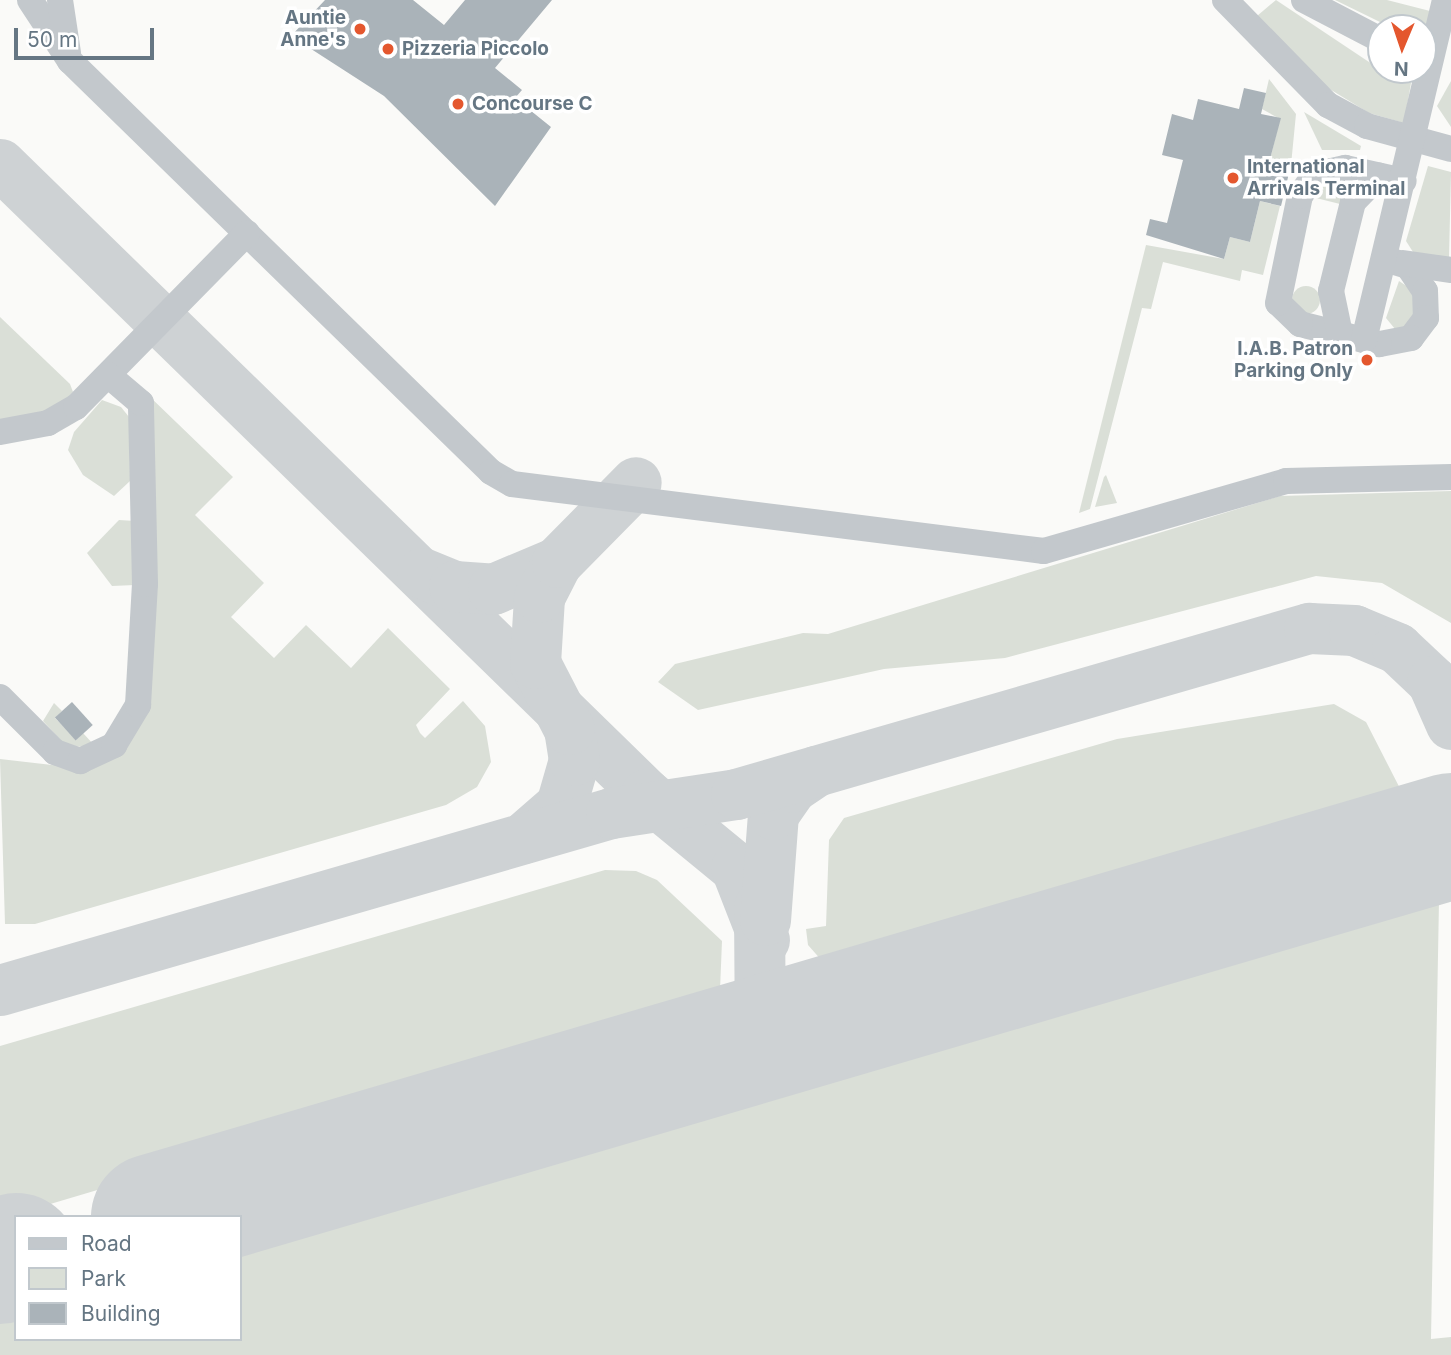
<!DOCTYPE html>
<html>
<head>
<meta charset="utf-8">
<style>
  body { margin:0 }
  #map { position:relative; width:1451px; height:1355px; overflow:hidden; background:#fafaf8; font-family:Inter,sans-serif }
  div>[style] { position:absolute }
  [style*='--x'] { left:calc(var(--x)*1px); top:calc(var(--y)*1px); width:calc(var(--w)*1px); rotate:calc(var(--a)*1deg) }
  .green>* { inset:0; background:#dadfd7 }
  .round { border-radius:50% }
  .taxiway>* { height:51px; margin:-25.5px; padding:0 25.5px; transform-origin:25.5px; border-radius:25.5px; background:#ced2d4 }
  .runway>* { height:126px; margin:-63px; padding:0 63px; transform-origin:63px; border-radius:63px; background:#ced2d4 }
  .building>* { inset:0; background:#aab3b9; transform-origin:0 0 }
  .minor>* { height:26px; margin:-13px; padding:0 13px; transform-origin:13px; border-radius:13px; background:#c3c8cc }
  .dots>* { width:19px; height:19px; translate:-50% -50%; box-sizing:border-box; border:4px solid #fff; border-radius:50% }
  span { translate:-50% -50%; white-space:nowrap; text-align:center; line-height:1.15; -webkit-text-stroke:7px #fff; paint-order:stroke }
  .poi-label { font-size:19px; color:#657683; font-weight:700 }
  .right { translate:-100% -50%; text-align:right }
  .left { translate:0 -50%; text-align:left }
  .legend { position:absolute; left:14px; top:1215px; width:228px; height:126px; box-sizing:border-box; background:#fff; border:2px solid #c1c8cd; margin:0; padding:9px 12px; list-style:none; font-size:21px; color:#657683 }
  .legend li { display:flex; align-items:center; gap:14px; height:35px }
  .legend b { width:35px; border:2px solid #c1c8cd }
  .north { position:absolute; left:1367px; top:14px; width:70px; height:70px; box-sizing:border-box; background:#fff; border:2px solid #c1c8cd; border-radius:50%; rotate:182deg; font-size:19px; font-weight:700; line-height:28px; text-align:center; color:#657683 }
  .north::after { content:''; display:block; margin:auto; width:24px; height:32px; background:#e4572e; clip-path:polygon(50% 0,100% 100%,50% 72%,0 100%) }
  .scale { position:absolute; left:14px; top:28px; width:140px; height:32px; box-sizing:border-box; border:4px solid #657683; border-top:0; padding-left:9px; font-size:21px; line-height:24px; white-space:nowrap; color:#657683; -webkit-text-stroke:5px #fff; paint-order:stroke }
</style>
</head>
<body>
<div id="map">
  <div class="green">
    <i style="clip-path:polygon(1276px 0,1381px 70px,1411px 83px,1404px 123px,1369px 113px,1323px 85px,1257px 16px)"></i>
    <i style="clip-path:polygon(1335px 0,1387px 0,1430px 11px,1427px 35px,1423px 28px,1382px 23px)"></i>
    <i style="clip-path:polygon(1269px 79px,1296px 114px,1291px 165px,1270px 159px,1280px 119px,1262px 109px)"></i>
    <i style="clip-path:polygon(1451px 81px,1451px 127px,1437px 106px)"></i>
    <i style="clip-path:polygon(1304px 112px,1361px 146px,1360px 150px,1322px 150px)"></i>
    <i style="clip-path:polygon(1428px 166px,1451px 172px,1449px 259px,1413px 252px,1406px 241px)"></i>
    <i style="clip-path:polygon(1347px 180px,1350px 190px,1340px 204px,1312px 197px,1319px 187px)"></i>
    <i style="clip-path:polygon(1260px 201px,1280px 206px,1263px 275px,1242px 270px,1240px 281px,1163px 262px,1151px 309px,1142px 308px,1090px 509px,1079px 513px,1146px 245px,1224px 259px,1230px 237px,1250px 242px)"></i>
    <i style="clip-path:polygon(1399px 281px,1411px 289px,1416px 310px,1405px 327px,1395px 329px,1386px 318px)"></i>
    <i class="round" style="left:1292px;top:286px;width:28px;height:28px"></i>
    <i style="clip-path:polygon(0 317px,70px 384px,73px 392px,58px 407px,0 423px)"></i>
    <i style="clip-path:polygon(148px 395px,233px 477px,195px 515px,264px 583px,231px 617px,274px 658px,306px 625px,351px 668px,388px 628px,450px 689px,416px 725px,420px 733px,425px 738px,463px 701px,485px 726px,491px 762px,477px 787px,446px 805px,35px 924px,5px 924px,0 759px,52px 765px,126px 745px)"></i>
    <i style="clip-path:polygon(102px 400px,121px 407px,129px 417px,130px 481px,114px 496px,83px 475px,68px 450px,74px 432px)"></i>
    <i style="clip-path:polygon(1106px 475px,1117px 503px,1095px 507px,1104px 477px)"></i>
    <i style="clip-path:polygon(1451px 491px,1451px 623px,1382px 583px,1316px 576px,1005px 658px,884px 669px,698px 710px,658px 682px,675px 664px,803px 633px,828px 634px,1280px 496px)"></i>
    <i style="clip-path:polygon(119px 520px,135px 521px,135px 585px,112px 586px,87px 553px)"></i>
    <i style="clip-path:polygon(54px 703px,62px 711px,55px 718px,76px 740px,83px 733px,94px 745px,68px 748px,43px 721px)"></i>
    <i style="clip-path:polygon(1334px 704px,1366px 722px,1409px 806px,851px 970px,823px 962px,808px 945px,806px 929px,826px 926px,829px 840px,844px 818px,1117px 739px)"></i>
    <i style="clip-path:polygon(605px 870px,636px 871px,657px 880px,722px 941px,720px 990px,709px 1008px,0 1219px,0 1046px)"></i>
    <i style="clip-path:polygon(1420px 895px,1439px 901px,1431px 1339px,1451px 1337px,1451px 1355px,0 1355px,0 1310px,16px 1304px,16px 1339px,240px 1339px,240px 1238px)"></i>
  </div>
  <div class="taxiway">
    <i style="--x:0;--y:164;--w:902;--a:44.28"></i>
    <i style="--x:646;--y:794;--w:117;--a:39.4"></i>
    <i style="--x:736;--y:868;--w:77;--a:68.7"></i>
    <i style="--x:422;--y:573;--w:35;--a:22"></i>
    <i style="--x:454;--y:586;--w:39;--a:4"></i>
    <i style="--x:493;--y:589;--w:69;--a:-22.9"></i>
    <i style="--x:523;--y:838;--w:50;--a:-41"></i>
    <i style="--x:561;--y:805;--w:47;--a:-73.9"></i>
    <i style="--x:574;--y:760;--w:31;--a:-99"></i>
    <i style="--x:569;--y:729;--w:74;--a:-117.3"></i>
    <i style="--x:535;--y:663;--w:66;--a:-86.5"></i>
    <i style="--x:539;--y:597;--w:39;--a:-63"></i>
    <i style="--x:557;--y:562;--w:112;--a:-45.4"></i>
    <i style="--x:759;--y:907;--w:137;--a:89.6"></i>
    <i style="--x:765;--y:920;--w:106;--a:-85.7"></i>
    <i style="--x:773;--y:814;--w:33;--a:-55"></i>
    <i style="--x:792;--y:787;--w:29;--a:-34"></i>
    <i style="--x:0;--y:990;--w:636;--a:-16.16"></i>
    <i style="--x:611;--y:813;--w:126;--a:-8.6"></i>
    <i style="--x:736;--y:794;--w:597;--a:-16.16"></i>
    <i style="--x:1309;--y:628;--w:45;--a:2.5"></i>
    <i style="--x:1354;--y:630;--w:47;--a:22.7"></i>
    <i style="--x:1397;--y:648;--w:48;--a:43.3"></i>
    <i style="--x:1432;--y:681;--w:47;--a:66.2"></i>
  </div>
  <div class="runway">
    <i style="--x:154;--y:1217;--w:1352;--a:-16.37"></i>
    <i style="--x:0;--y:1261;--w:17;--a:-17"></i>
  </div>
  <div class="building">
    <i style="clip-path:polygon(325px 0,413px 0,444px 25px,465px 0,552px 0,495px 68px,522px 90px,515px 98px,551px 127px,495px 206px,384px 96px,291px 36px)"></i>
    <i style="clip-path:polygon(1244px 88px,1266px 93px,1261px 114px,1281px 118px,1270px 159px,1291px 165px,1281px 206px,1260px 201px,1250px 242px,1230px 237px,1224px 259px,1146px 235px,1150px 219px,1167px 223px,1183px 160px,1162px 155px,1172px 114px,1193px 120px,1198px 99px,1239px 109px)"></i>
    <i style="left:72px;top:702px;width:31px;height:23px;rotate:48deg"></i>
  </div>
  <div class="minor">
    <i style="--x:30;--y:0;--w:73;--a:56.7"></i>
    <i style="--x:70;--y:61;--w:588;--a:44.31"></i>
    <i style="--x:491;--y:472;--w:24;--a:30"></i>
    <i style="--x:512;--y:484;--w:536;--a:7.18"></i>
    <i style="--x:1044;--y:551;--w:252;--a:-16.1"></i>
    <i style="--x:1286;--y:481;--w:165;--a:-1.4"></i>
    <i style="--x:60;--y:0;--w:54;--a:81.4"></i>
    <i style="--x:1225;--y:0;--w:147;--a:45.6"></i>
    <i style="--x:1328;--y:105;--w:44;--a:28.3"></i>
    <i style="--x:1367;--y:126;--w:87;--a:15.3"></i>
    <i style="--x:1304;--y:0;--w:87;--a:27.5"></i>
    <i style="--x:1385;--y:259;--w:24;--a:17"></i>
    <i style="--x:1408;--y:266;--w:30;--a:56"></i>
    <i style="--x:1425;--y:291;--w:27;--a:88"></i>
    <i style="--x:1426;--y:318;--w:25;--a:127"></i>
    <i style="--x:1411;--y:338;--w:33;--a:169"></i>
    <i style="--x:1379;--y:344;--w:40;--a:-165.6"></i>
    <i style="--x:1340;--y:334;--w:41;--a:-166"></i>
    <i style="--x:1300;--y:324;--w:30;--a:-136"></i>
    <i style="--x:1278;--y:303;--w:109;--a:-78.4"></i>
    <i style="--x:1300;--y:196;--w:25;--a:-56"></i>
    <i style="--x:1314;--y:175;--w:32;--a:-13"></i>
    <i style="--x:1345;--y:168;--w:60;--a:12.4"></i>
    <i style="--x:1403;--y:263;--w:49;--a:8.3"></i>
    <i style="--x:1340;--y:334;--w:44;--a:-101.8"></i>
    <i style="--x:1331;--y:291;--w:92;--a:-76.1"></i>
    <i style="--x:1353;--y:202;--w:37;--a:-46"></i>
    <i style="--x:1364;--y:340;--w:350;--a:-76.6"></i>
    <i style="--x:0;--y:432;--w:49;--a:-10.6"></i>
    <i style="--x:48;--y:423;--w:32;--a:-30"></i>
    <i style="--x:76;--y:407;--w:244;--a:-45.5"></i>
    <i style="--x:0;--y:697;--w:78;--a:45"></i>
    <i style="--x:55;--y:752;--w:27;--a:20"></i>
    <i style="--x:80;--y:761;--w:38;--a:-25"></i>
    <i style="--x:114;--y:745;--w:47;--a:-59"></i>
    <i style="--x:138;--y:705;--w:121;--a:-86.7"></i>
    <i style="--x:145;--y:584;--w:181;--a:-91.3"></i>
    <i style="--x:141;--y:403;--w:43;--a:-139.7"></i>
  </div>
  <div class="dots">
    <i style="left:360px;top:29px;background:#e4572e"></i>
    <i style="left:388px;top:49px;background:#e4572e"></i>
    <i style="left:458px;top:104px;background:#e4572e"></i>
    <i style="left:1233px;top:178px;background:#e4572e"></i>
    <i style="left:1367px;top:360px;background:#e4572e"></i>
  </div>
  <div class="poi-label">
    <span class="right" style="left:346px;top:29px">Auntie<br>Anne's</span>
    <span class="left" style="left:402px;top:49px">Pizzeria Piccolo</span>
    <span class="left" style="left:472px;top:104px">Concourse C</span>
    <span class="left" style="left:1247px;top:178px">International<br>Arrivals Terminal</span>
    <span class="right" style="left:1353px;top:360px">I.A.B. Patron<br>Parking Only</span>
  </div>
  <ul class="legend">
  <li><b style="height:9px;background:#c3c8cc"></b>Road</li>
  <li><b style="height:19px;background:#dadfd7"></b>Park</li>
  <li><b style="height:19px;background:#aab3b9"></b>Building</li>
  </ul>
  <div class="north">N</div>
  <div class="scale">50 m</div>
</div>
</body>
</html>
